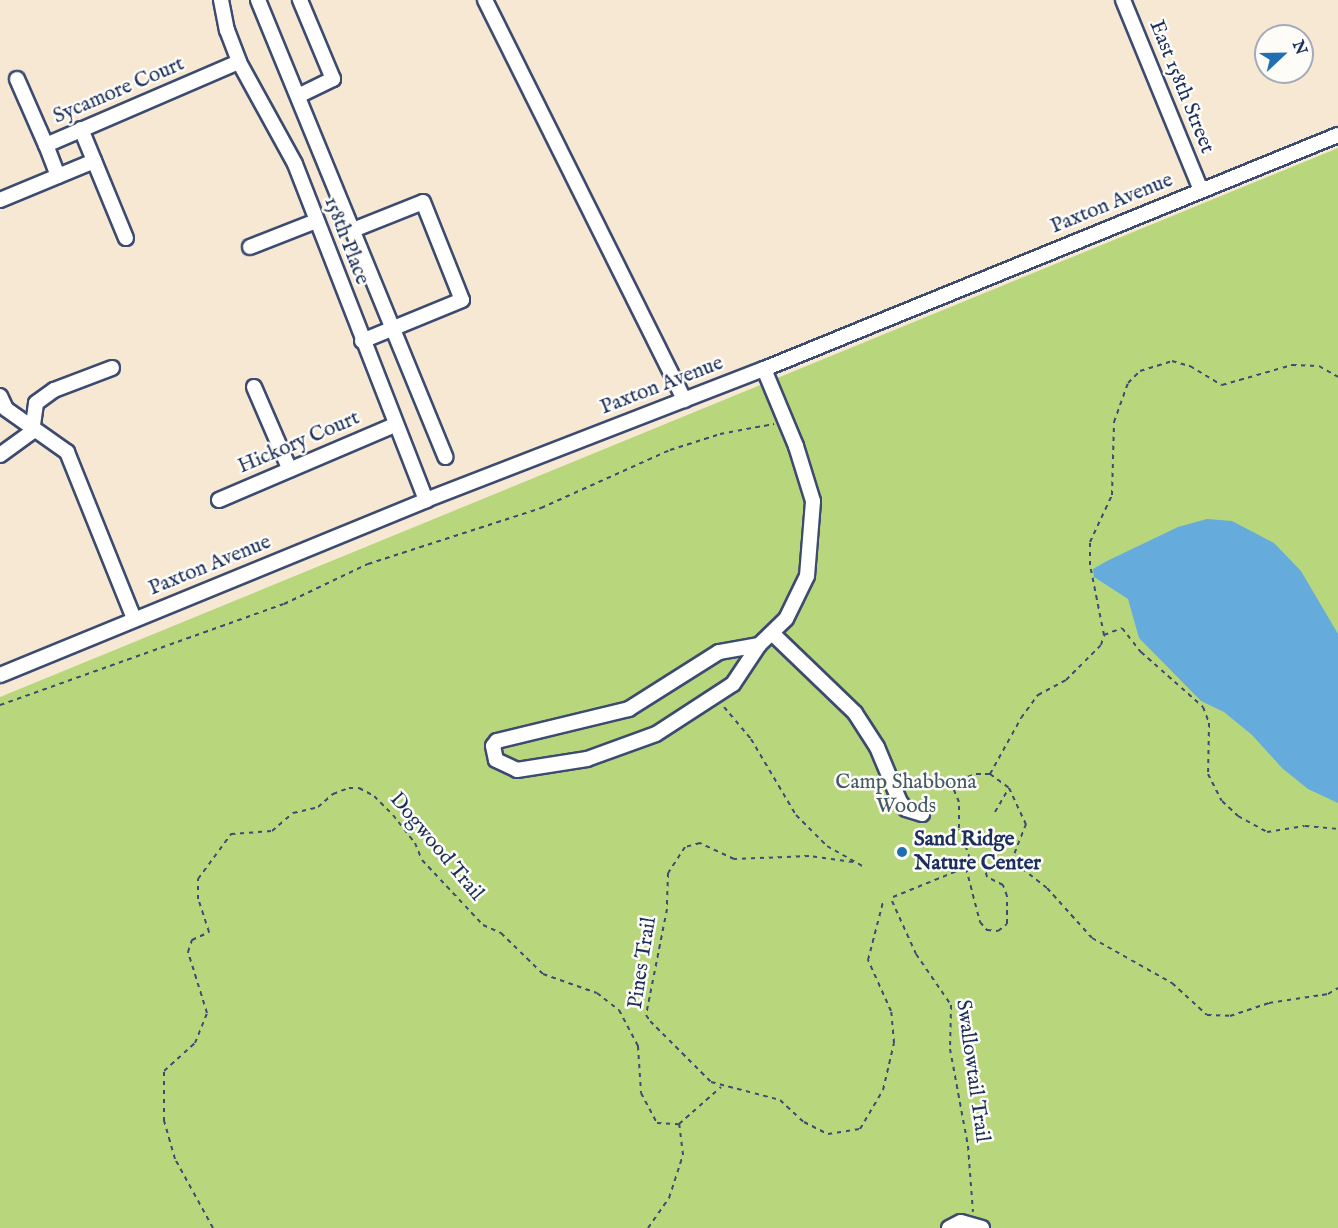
<!DOCTYPE html>
<html>
<head>
<meta charset="utf-8">
<style>
  body { margin:0 }
  #map { position:relative; width:1338px; height:1228px; overflow:hidden; background:#f7e8d4; font-family:"IM FELL English",serif }
  div>[style] { position:absolute }
  [style*='--x'] { left:calc(var(--x)*1px); top:calc(var(--y)*1px); width:calc(var(--w)*1px); rotate:calc(var(--a)*1deg) }
  .green>* { inset:0; background:#b8d77d }
  .water>* { inset:0; background:#65abdb }
  .path>* { height:2px; margin-top:-1px; transform-origin:0; background:repeating-linear-gradient(90deg,#3c4b70 0 4.5px,transparent 0 9px) }
  .roads { filter:drop-shadow(2px 0 #3c4b70) drop-shadow(-2px 0 #3c4b70) drop-shadow(0 2px #3c4b70) drop-shadow(0 -2px #3c4b70) }
  .minor>* { height:14px; margin:-7px; padding:0 7px; transform-origin:7px; border-radius:7px; background:#fff }
  .dots>* { width:16px; height:16px; translate:-50% -50%; box-sizing:border-box; border:3px solid #fdfcf7; border-radius:50% }
  span { translate:-50% -50%; white-space:nowrap; text-align:center; line-height:1.15; -webkit-text-stroke:5px #fdfcf7; paint-order:stroke }
  .street-label { font-size:21px; color:#1b2f5e }
  .park-label { font-size:21px; color:#425966 }
  .poi-label { font-size:21px; color:#1b2f5e; font-weight:700 }
  .left { translate:0 -50%; text-align:left }
  .north { position:absolute; left:1254px; top:24px; width:60px; height:60px; box-sizing:border-box; background:#fdfcf7; border:2px solid #a3aaba; border-radius:50%; rotate:68deg; font-size:16px; font-weight:700; line-height:24px; text-align:center; color:#1b2f5e }
  .north::after { content:''; display:block; margin:auto; width:21px; height:27px; background:#1f6fb2; clip-path:polygon(50% 0,100% 100%,50% 72%,0 100%) }
</style>
</head>
<body>
<div id="map">
  <div class="green">
    <i style="clip-path:polygon(1338px 148px,1338px 1228px,0 1228px,0 697px)"></i>
  </div>
  <div class="water">
    <i style="clip-path:polygon(1207px 519px,1232px 521px,1274px 543px,1301px 571px,1338px 634px,1338px 803px,1308px 789px,1282px 768px,1252px 735px,1224px 712px,1201px 701px,1139px 638px,1128px 599px,1094px 577px,1093px 569px,1107px 561px,1178px 527px)"></i>
  </div>
  <div class="path">
    <i style="--x:1104;--y:635;--w:19;--a:-21"></i>
    <i style="--x:1122;--y:628;--w:31;--a:52"></i>
    <i style="--x:1141;--y:652;--w:83;--a:41.6"></i>
    <i style="--x:1203;--y:707;--w:17;--a:69"></i>
    <i style="--x:1209;--y:723;--w:51;--a:91.1"></i>
    <i style="--x:1208;--y:774;--w:30;--a:63"></i>
    <i style="--x:1222;--y:801;--w:22;--a:43"></i>
    <i style="--x:1238;--y:816;--w:33;--a:29"></i>
    <i style="--x:1267;--y:832;--w:38;--a:-9"></i>
    <i style="--x:1305;--y:826;--w:33;--a:5"></i>
    <i style="--x:0;--y:705;--w:301;--a:-19.6"></i>
    <i style="--x:284;--y:604;--w:93;--a:-25.5"></i>
    <i style="--x:368;--y:564;--w:182;--a:-17.9"></i>
    <i style="--x:541;--y:508;--w:141;--a:-24.2"></i>
    <i style="--x:670;--y:450;--w:52;--a:-17.7"></i>
    <i style="--x:720;--y:434;--w:55;--a:-10.5"></i>
    <i style="--x:724;--y:707;--w:42;--a:49.8"></i>
    <i style="--x:751;--y:739;--w:88;--a:59.4"></i>
    <i style="--x:796;--y:815;--w:44;--a:45"></i>
    <i style="--x:827;--y:846;--w:45;--a:29.4"></i>
    <i style="--x:990;--y:774;--w:24;--a:36"></i>
    <i style="--x:1009;--y:788;--w:40;--a:65"></i>
    <i style="--x:1026;--y:824;--w:41;--a:111.5"></i>
    <i style="--x:995;--y:812;--w:28;--a:-60"></i>
    <i style="--x:853;--y:862;--w:44;--a:-172.2"></i>
    <i style="--x:809;--y:856;--w:75;--a:177.7"></i>
    <i style="--x:734;--y:859;--w:38;--a:-155"></i>
    <i style="--x:700;--y:843;--w:16;--a:165"></i>
    <i style="--x:685;--y:847;--w:31;--a:123"></i>
    <i style="--x:668;--y:873;--w:36;--a:92"></i>
    <i style="--x:667;--y:909;--w:108;--a:101.2"></i>
    <i style="--x:646;--y:1015;--w:7;--a:56"></i>
    <i style="--x:650;--y:1021;--w:86;--a:45"></i>
    <i style="--x:711;--y:1082;--w:71;--a:14.6"></i>
    <i style="--x:780;--y:1100;--w:33;--a:43"></i>
    <i style="--x:804;--y:1122;--w:27;--a:27"></i>
    <i style="--x:828;--y:1134;--w:32;--a:-9"></i>
    <i style="--x:860;--y:1129;--w:45;--a:-59.5"></i>
    <i style="--x:883;--y:1090;--w:48;--a:-76.8"></i>
    <i style="--x:894;--y:1043;--w:32;--a:-95"></i>
    <i style="--x:891;--y:1011;--w:56;--a:-114.3"></i>
    <i style="--x:868;--y:960;--w:60;--a:-75.5"></i>
    <i style="--x:973;--y:867;--w:41;--a:-109.7"></i>
    <i style="--x:959;--y:828;--w:26;--a:-90"></i>
    <i style="--x:959;--y:802;--w:21;--a:-113"></i>
    <i style="--x:951;--y:783;--w:27;--a:-20"></i>
    <i style="--x:976;--y:774;--w:14;--a:0"></i>
    <i style="--x:990;--y:774;--w:64;--a:-61"></i>
    <i style="--x:1021;--y:718;--w:29;--a:-54"></i>
    <i style="--x:1038;--y:695;--w:32;--a:-28"></i>
    <i style="--x:1066;--y:680;--w:49;--a:-45"></i>
    <i style="--x:1101;--y:645;--w:10;--a:-73"></i>
    <i style="--x:1104;--y:635;--w:71;--a:-101.3"></i>
    <i style="--x:1090;--y:565;--w:23;--a:-90"></i>
    <i style="--x:1090;--y:542;--w:52;--a:-64.9"></i>
    <i style="--x:1112;--y:495;--w:73;--a:-88.4"></i>
    <i style="--x:1114;--y:422;--w:41;--a:-70.3"></i>
    <i style="--x:1128;--y:383;--w:17;--a:-45"></i>
    <i style="--x:1140;--y:371;--w:34;--a:-17"></i>
    <i style="--x:1172;--y:361;--w:19;--a:16"></i>
    <i style="--x:1190;--y:366;--w:37;--a:31"></i>
    <i style="--x:1222;--y:385;--w:73;--a:-15.9"></i>
    <i style="--x:1292;--y:365;--w:27;--a:2"></i>
    <i style="--x:1319;--y:366;--w:22;--a:30"></i>
    <i style="--x:966;--y:868;--w:56;--a:75.5"></i>
    <i style="--x:980;--y:922;--w:11;--a:49"></i>
    <i style="--x:987;--y:930;--w:11;--a:5"></i>
    <i style="--x:998;--y:931;--w:11;--a:-38"></i>
    <i style="--x:1007;--y:924;--w:28;--a:-90"></i>
    <i style="--x:1007;--y:896;--w:12;--a:-110"></i>
    <i style="--x:1003;--y:885;--w:18;--a:-153"></i>
    <i style="--x:987;--y:877;--w:11;--a:-105"></i>
    <i style="--x:893;--y:897;--w:74;--a:-22.1"></i>
    <i style="--x:962;--y:869;--w:53;--a:-6.5"></i>
    <i style="--x:1015;--y:863;--w:41;--a:38"></i>
    <i style="--x:1047;--y:888;--w:67;--a:48"></i>
    <i style="--x:1092;--y:938;--w:92;--a:29.4"></i>
    <i style="--x:1172;--y:983;--w:47;--a:42.4"></i>
    <i style="--x:1207;--y:1015;--w:23;--a:2"></i>
    <i style="--x:1230;--y:1016;--w:41;--a:-18.4"></i>
    <i style="--x:1269;--y:1003;--w:60;--a:-8.7"></i>
    <i style="--x:1328;--y:994;--w:12;--a:-31"></i>
    <i style="--x:892;--y:901;--w:58;--a:65.6"></i>
    <i style="--x:916;--y:954;--w:62;--a:55.5"></i>
    <i style="--x:951;--y:1005;--w:44;--a:91.3"></i>
    <i style="--x:950;--y:1049;--w:99;--a:79.5"></i>
    <i style="--x:968;--y:1146;--w:66;--a:85.7"></i>
    <i style="--x:213;--y:1228;--w:79;--a:-118.8"></i>
    <i style="--x:175;--y:1159;--w:40;--a:-106"></i>
    <i style="--x:164;--y:1121;--w:50;--a:-90"></i>
    <i style="--x:164;--y:1071;--w:42;--a:-42.1"></i>
    <i style="--x:195;--y:1043;--w:32;--a:-68"></i>
    <i style="--x:207;--y:1013;--w:64;--a:-107.3"></i>
    <i style="--x:188;--y:952;--w:13;--a:-72"></i>
    <i style="--x:192;--y:940;--w:19;--a:-25"></i>
    <i style="--x:209;--y:932;--w:35;--a:-108"></i>
    <i style="--x:198;--y:899;--w:20;--a:-90"></i>
    <i style="--x:198;--y:879;--w:56;--a:-53.7"></i>
    <i style="--x:231;--y:834;--w:41;--a:-4.2"></i>
    <i style="--x:272;--y:831;--w:28;--a:-41"></i>
    <i style="--x:293;--y:813;--w:26;--a:-13"></i>
    <i style="--x:318;--y:807;--w:20;--a:-41"></i>
    <i style="--x:333;--y:794;--w:17;--a:-21"></i>
    <i style="--x:349;--y:788;--w:10;--a:0"></i>
    <i style="--x:359;--y:788;--w:17;--a:28"></i>
    <i style="--x:374;--y:796;--w:27;--a:45"></i>
    <i style="--x:393;--y:815;--w:36;--a:52"></i>
    <i style="--x:415;--y:843;--w:18;--a:68"></i>
    <i style="--x:422;--y:860;--w:89;--a:46.8"></i>
    <i style="--x:483;--y:925;--w:20;--a:24"></i>
    <i style="--x:501;--y:933;--w:59;--a:44.3"></i>
    <i style="--x:543;--y:974;--w:57;--a:19.4"></i>
    <i style="--x:597;--y:993;--w:28;--a:38"></i>
    <i style="--x:619;--y:1010;--w:41;--a:62.2"></i>
    <i style="--x:638;--y:1046;--w:47;--a:86.3"></i>
    <i style="--x:641;--y:1093;--w:34;--a:62"></i>
    <i style="--x:657;--y:1123;--w:22;--a:3"></i>
    <i style="--x:679;--y:1124;--w:56;--a:-41.4"></i>
    <i style="--x:648;--y:1228;--w:37;--a:-55"></i>
    <i style="--x:669;--y:1198;--w:45;--a:-72"></i>
    <i style="--x:683;--y:1155;--w:31;--a:-97"></i>
  </div>
  <div class="roads">
    <div class="minor">
      <i style="--x:221;--y:0;--w:31;--a:79"></i>
      <i style="--x:227;--y:30;--w:34;--a:69"></i>
      <i style="--x:239;--y:62;--w:116;--a:61.2"></i>
      <i style="--x:295;--y:164;--w:361;--a:68.7"></i>
      <i style="--x:258;--y:0;--w:494;--a:67.7"></i>
      <i style="--x:485;--y:0;--w:447;--a:63.5"></i>
      <i style="--x:1123;--y:0;--w:205;--a:67.7"></i>
      <i style="--x:17;--y:79;--w:72;--a:66.3"></i>
      <i style="--x:298;--y:96;--w:39;--a:-26"></i>
      <i style="--x:333;--y:79;--w:86;--a:-112.7"></i>
      <i style="--x:81;--y:129;--w:118;--a:67.6"></i>
      <i style="--x:58;--y:176;--w:33;--a:-111"></i>
      <i style="--x:46;--y:145;--w:210;--a:-23.3"></i>
      <i style="--x:0;--y:200;--w:102;--a:-22.5"></i>
      <i style="--x:353;--y:230;--w:75;--a:-21.8"></i>
      <i style="--x:423;--y:202;--w:105;--a:68.3"></i>
      <i style="--x:462;--y:300;--w:108;--a:157.7"></i>
      <i style="--x:250;--y:247;--w:71;--a:-21.5"></i>
      <i style="--x:254;--y:387;--w:90;--a:66.6"></i>
      <i style="--x:0;--y:396;--w:14;--a:65"></i>
      <i style="--x:6;--y:409;--w:75;--a:35.2"></i>
      <i style="--x:67;--y:452;--w:180;--a:68.1"></i>
      <i style="--x:0;--y:455;--w:39;--a:-36"></i>
      <i style="--x:32;--y:432;--w:29;--a:-82"></i>
      <i style="--x:36;--y:403;--w:22;--a:-36"></i>
      <i style="--x:54;--y:390;--w:62;--a:-20.8"></i>
      <i style="--x:219;--y:500;--w:191;--a:-23.1"></i>
      <i style="--x:773;--y:634;--w:114;--a:43.9"></i>
      <i style="--x:855;--y:713;--w:40;--a:57.1"></i>
      <i style="--x:877;--y:747;--w:60;--a:67.3"></i>
      <i style="--x:900;--y:802;--w:9;--a:49"></i>
      <i style="--x:906;--y:809;--w:17;--a:17"></i>
      <i style="--x:759;--y:645;--w:41;--a:170.1"></i>
      <i style="--x:719;--y:652;--w:107;--a:147.7"></i>
      <i style="--x:629;--y:709;--w:136;--a:166.4"></i>
      <i style="--x:497;--y:741;--w:6;--a:129"></i>
      <i style="--x:493;--y:746;--w:14;--a:78"></i>
      <i style="--x:496;--y:760;--w:23;--a:25"></i>
      <i style="--x:517;--y:770;--w:71;--a:-8.9"></i>
      <i style="--x:587;--y:759;--w:73;--a:-19.9"></i>
      <i style="--x:656;--y:734;--w:92;--a:-33"></i>
      <i style="--x:733;--y:684;--w:47;--a:-56.3"></i>
      <i style="--x:759;--y:645;--w:37;--a:-44"></i>
      <i style="--x:786;--y:619;--w:48;--a:-64"></i>
      <i style="--x:807;--y:576;--w:75;--a:-85.4"></i>
      <i style="--x:813;--y:501;--w:58;--a:-107.2"></i>
      <i style="--x:796;--y:446;--w:83;--a:-112.6"></i>
      <i style="--x:0;--y:675;--w:461;--a:-22.3"></i>
      <i style="--x:426;--y:500;--w:362;--a:-21.2"></i>
      <i style="--x:764;--y:369;--w:620;--a:-22.18"></i>
      <i style="--x:949;--y:1228;--w:13;--a:-27"></i>
      <i style="--x:961;--y:1222;--w:22;--a:16"></i>
    </div>
  </div>
  <div class="dots">
    <i style="left:902px;top:852px;background:#1f6fb2"></i>
  </div>
  <div class="street-label">
    <span style="left:1181px;top:87px;rotate:68deg">East 158th Street</span>
    <span style="left:119px;top:91px;rotate:-23deg">Sycamore Court</span>
    <span style="left:1112px;top:204px;rotate:-22deg">Paxton Avenue</span>
    <span style="left:346px;top:241px;rotate:69deg">158th Place</span>
    <span style="left:662px;top:386px;rotate:-21deg">Paxton Avenue</span>
    <span style="left:299px;top:443px;rotate:-23deg">Hickory Court</span>
    <span style="left:210px;top:566px;rotate:-22deg">Paxton Avenue</span>
    <span style="left:436px;top:847px;rotate:50deg">Dogwood Trail</span>
    <span style="left:643px;top:963px;rotate:-81deg">Pines Trail</span>
    <span style="left:972px;top:1071px;rotate:82deg">Swallowtail Trail</span>
  </div>
  <div class="park-label">
    <span style="left:906px;top:795px">Camp Shabbona<br>Woods</span>
  </div>
  <div class="poi-label">
    <span class="left" style="left:914px;top:852px">Sand Ridge<br>Nature Center</span>
  </div>
  <div class="north">N</div>
</div>
</body>
</html>
